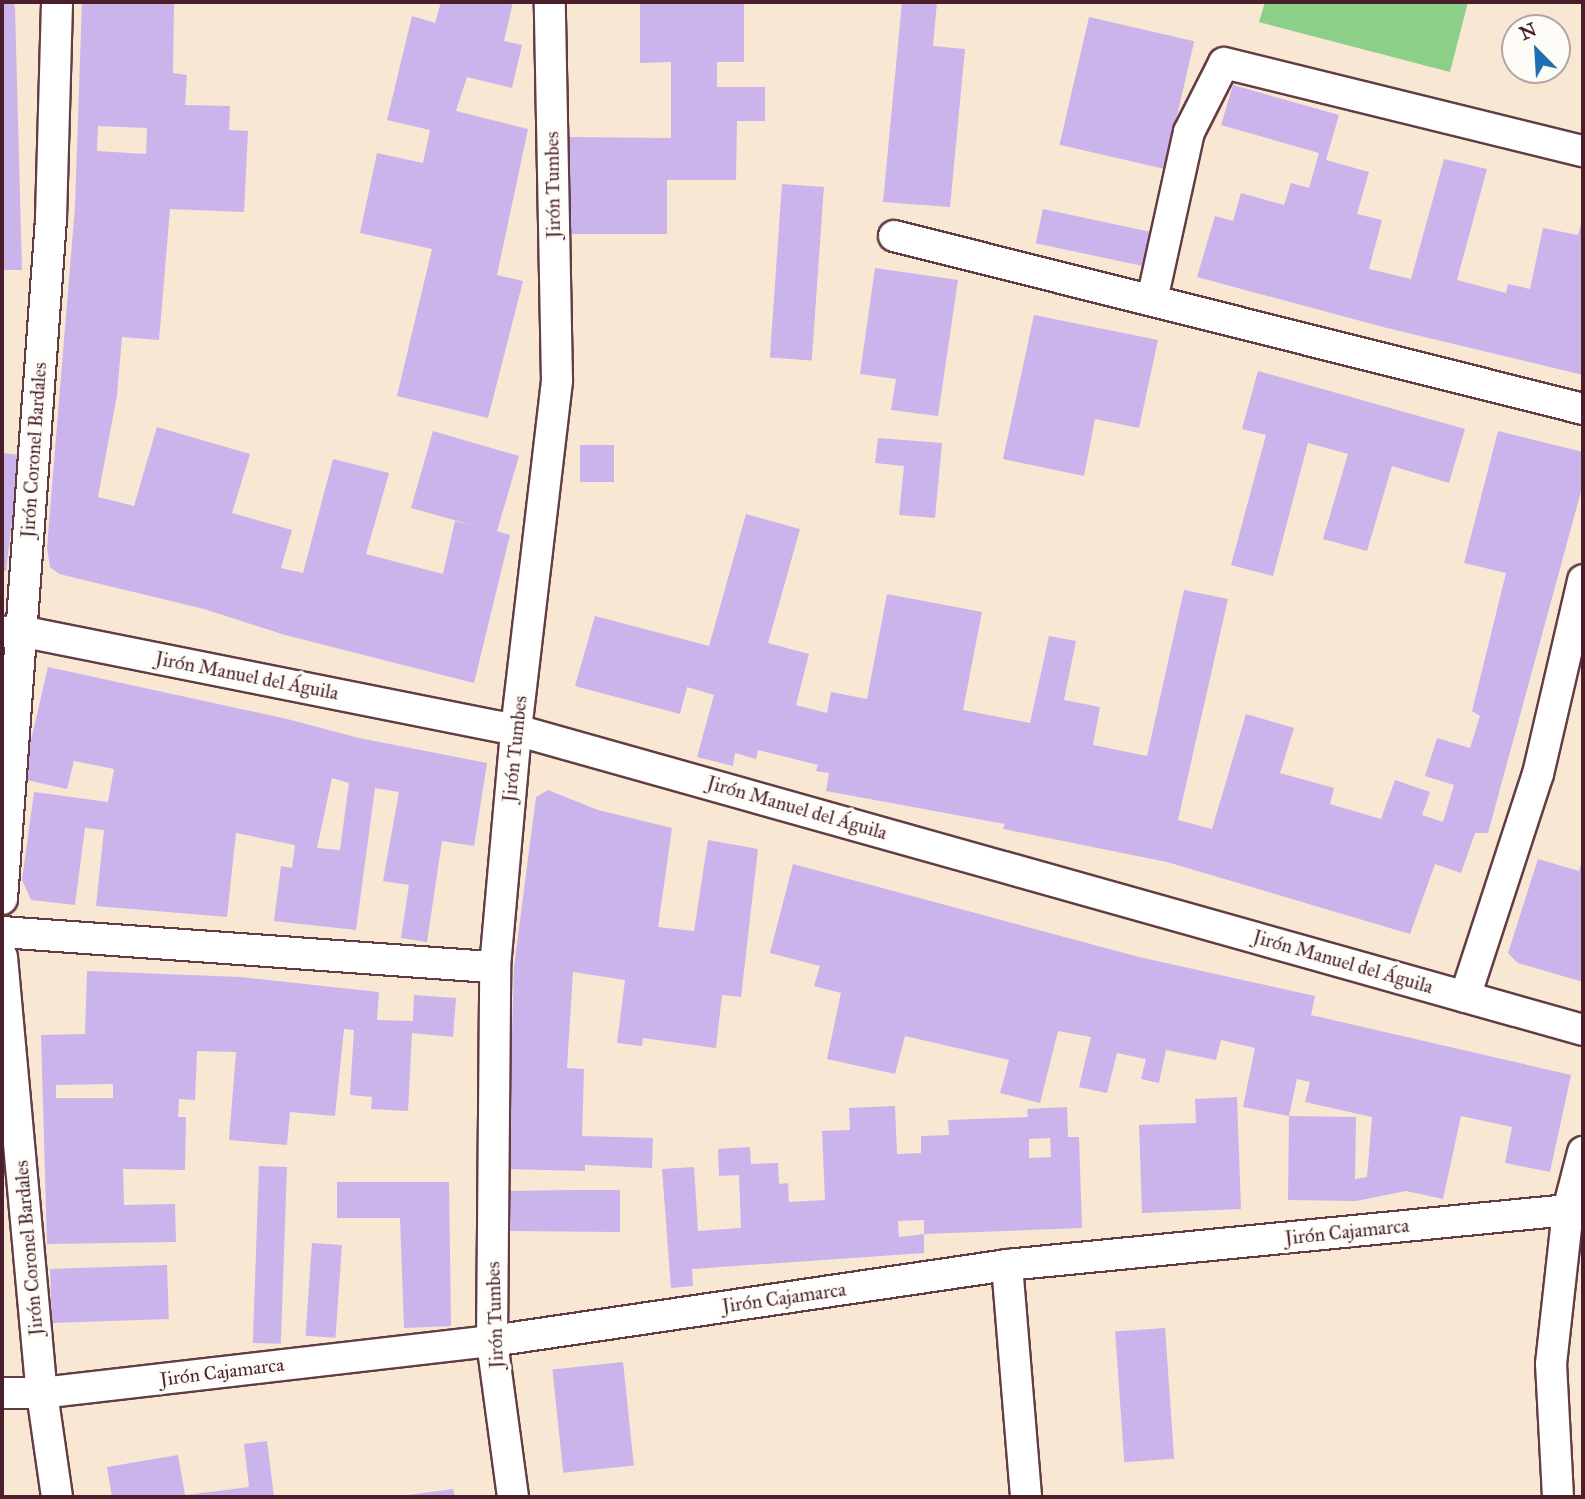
<!DOCTYPE html>
<html>
<head>
<meta charset="utf-8">
<style>
  body { margin:0 }
  #map { position:relative; width:1585px; height:1499px; overflow:hidden; background:#f8e7d3; font-family:"IM FELL Great Primer",serif }
  div>[style] { position:absolute }
  [style*='--x'] { left:calc(var(--x)*1px); top:calc(var(--y)*1px); width:calc(var(--w)*1px); rotate:calc(var(--a)*1deg) }
  .green>* { inset:0; background:#8bcf88 }
  .building>* { inset:0; background:#cab4eb; transform-origin:0 0 }
  .roads { filter:drop-shadow(2px 0 #643d44) drop-shadow(-2px 0 #643d44) drop-shadow(0 2px #643d44) drop-shadow(0 -2px #643d44) }
  .street>* { height:30px; margin:-15px; padding:0 15px; transform-origin:15px; border-radius:15px; background:#fff }
  span { translate:-50% -50%; white-space:nowrap; text-align:center; line-height:1.15; -webkit-text-stroke:7px #fdfcf7; paint-order:stroke }
  .street-label { font-size:19px; color:#4a1f2b }
  .frame { position:absolute; inset:0; border:4px solid #4a1f2b; pointer-events:none }
  .north { position:absolute; left:1501px; top:14px; width:70px; height:70px; box-sizing:border-box; background:#fdfcf7; border:2px solid #b5a4a5; border-radius:50%; rotate:336deg; font-size:19px; font-weight:700; line-height:28px; text-align:center; color:#4a1f2b }
  .north::after { content:''; display:block; margin:auto; width:24px; height:32px; background:#1f6fb2; clip-path:polygon(50% 0,100% 100%,50% 72%,0 100%) }
</style>
</head>
<body>
<div id="map">
  <div class="green">
    <i style="clip-path:polygon(1265px 2px,1468px 2px,1450px 72px,1259px 22px)"></i>
  </div>
  <div class="building">
    <i style="clip-path:polygon(2px 2px,14px 2px,15px 9px,22px 270px,2px 270px)"></i>
    <i style="clip-path:polygon(evenodd,82px 2px,174px 2px,173px 73px,187px 75px,185px 105px,230px 106px,229px 130px,248px 131px,244px 212px,170px 209px,159px 340px,122px 337px,117px 395px,98px 497px,134px 506px,157px 427px,250px 454px,232px 513px,292px 530px,281px 568px,303px 573px,333px 459px,389px 473px,366px 554px,443px 574px,455px 521px,472px 525px,411px 508px,433px 431px,519px 456px,497px 531px,510px 535px,474px 683px,285px 635px,204px 609px,59px 574px,50px 567px,47px 548px,75px 206px,82px 2px,98px 126px,147px 128px,146px 154px,97px 151px,98px 126px)"></i>
    <i style="clip-path:polygon(441px 2px,513px 2px,504px 41px,522px 45px,512px 88px,467px 77px,456px 111px,528px 129px,497px 275px,523px 281px,488px 418px,397px 396px,432px 249px,360px 233px,377px 153px,423px 163px,430px 130px,387px 120px,412px 16px,435px 23px)"></i>
    <i style="clip-path:polygon(640px 2px,744px 2px,744px 62px,717px 62px,717px 87px,765px 87px,765px 121px,737px 121px,736px 180px,667px 180px,667px 234px,570px 234px,569px 137px,671px 138px,671px 62px,640px 63px)"></i>
    <i style="clip-path:polygon(902px 2px,937px 2px,933px 46px,965px 49px,950px 207px,883px 202px)"></i>
    <i style="left:1089px;top:17px;width:108px;height:131px;rotate:13deg"></i>
    <i style="clip-path:polygon(1233px 85px,1339px 115px,1326px 160px,1369px 172px,1357px 214px,1382px 220px,1369px 269px,1411px 279px,1444px 159px,1487px 169px,1457px 280px,1506px 293px,1508px 284px,1530px 289px,1543px 228px,1578px 235px,1583px 217px,1583px 375px,1383px 327px,1197px 277px,1215px 216px,1233px 221px,1241px 193px,1284px 205px,1291px 183px,1309px 188px,1319px 153px,1221px 125px)"></i>
    <i style="left:782px;top:184px;width:42px;height:174px;rotate:4deg"></i>
    <i style="left:1043px;top:209px;width:113px;height:35px;rotate:12deg"></i>
    <i style="clip-path:polygon(875px 268px,958px 280px,938px 416px,891px 410px,896px 379px,860px 374px)"></i>
    <i style="clip-path:polygon(1034px 315px,1158px 340px,1139px 428px,1095px 419px,1084px 476px,1003px 459px)"></i>
    <i style="clip-path:polygon(1258px 371px,1465px 429px,1449px 483px,1392px 466px,1367px 551px,1323px 539px,1348px 454px,1308px 443px,1273px 576px,1231px 565px,1266px 435px,1242px 429px)"></i>
    <i style="clip-path:polygon(1498px 431px,1583px 452px,1583px 484px,1488px 833px,1475px 833px,1461px 873px,1435px 864px,1410px 934px,1167px 862px,1003px 829px,1005px 824px,826px 791px,829px 773px,816px 771px,818px 765px,758px 750px,756px 759px,735px 753px,733px 766px,697px 757px,714px 695px,687px 687px,680px 714px,575px 686px,595px 616px,709px 646px,746px 514px,800px 529px,768px 643px,809px 654px,796px 705px,827px 713px,831px 692px,867px 699px,887px 594px,982px 612px,963px 710px,1030px 723px,1049px 636px,1076px 641px,1064px 700px,1100px 707px,1093px 745px,1147px 756px,1184px 590px,1228px 599px,1178px 820px,1212px 829px,1246px 714px,1294px 728px,1280px 773px,1334px 788px,1330px 804px,1381px 819px,1395px 780px,1430px 792px,1422px 815px,1443px 822px,1454px 785px,1425px 776px,1437px 738px,1470px 748px,1480px 716px,1472px 711px,1506px 573px,1464px 563px)"></i>
    <i style="clip-path:polygon(878px 438px,942px 443px,935px 518px,899px 515px,904px 466px,875px 463px)"></i>
    <i style="left:580px;top:445px;width:34px;height:37px"></i>
    <i style="clip-path:polygon(2px 453px,20px 455px,6px 571px,2px 571px)"></i>
    <i style="clip-path:polygon(evenodd,48px 667px,287px 719px,359px 738px,487px 763px,474px 846px,442px 841px,427px 942px,401px 938px,409px 885px,383px 881px,399px 792px,375px 788px,356px 930px,274px 921px,281px 866px,292px 868px,295px 845px,236px 833px,227px 917px,96px 906px,104px 830px,85px 828px,75px 905px,31px 900px,22px 880px,34px 792px,108px 802px,114px 769px,74px 761px,67px 789px,22px 779px,48px 667px,332px 778px,349px 783px,340px 850px,317px 848px,332px 778px)"></i>
    <i style="clip-path:polygon(548px 790px,598px 810px,672px 828px,658px 927px,694px 931px,708px 840px,758px 849px,741px 997px,722px 995px,716px 1048px,643px 1038px,642px 1046px,617px 1043px,625px 980px,573px 972px,567px 1068px,584px 1069px,582px 1136px,653px 1138px,652px 1168px,585px 1165px,585px 1171px,508px 1169px,514px 967px,536px 797px)"></i>
    <i style="clip-path:polygon(1583px 858px,1583px 982px,1518px 963px,1508px 953px,1538px 859px,1579px 871px)"></i>
    <i style="clip-path:polygon(793px 864px,1139px 957px,1315px 996px,1311px 1015px,1571px 1075px,1550px 1172px,1505px 1163px,1512px 1127px,1461px 1116px,1443px 1199px,1406px 1191px,1356px 1201px,1288px 1200px,1289px 1116px,1356px 1117px,1355px 1179px,1367px 1177px,1372px 1117px,1305px 1102px,1310px 1082px,1297px 1079px,1289px 1116px,1243px 1107px,1255px 1048px,1221px 1040px,1216px 1060px,1166px 1050px,1159px 1083px,1141px 1079px,1146px 1059px,1117px 1053px,1107px 1093px,1079px 1087px,1091px 1037px,1058px 1031px,1040px 1103px,1000px 1093px,1009px 1060px,905px 1036px,895px 1074px,827px 1059px,841px 993px,814px 986px,820px 966px,770px 953px)"></i>
    <i style="clip-path:polygon(evenodd,87px 971px,241px 977px,379px 992px,377px 1020px,413px 1021px,414px 995px,456px 998px,453px 1037px,412px 1033px,408px 1111px,371px 1109px,372px 1097px,350px 1095px,354px 1030px,344px 1029px,335px 1116px,290px 1112px,287px 1145px,229px 1140px,236px 1052px,197px 1051px,195px 1100px,179px 1099px,178px 1117px,186px 1117px,185px 1170px,123px 1169px,124px 1205px,175px 1204px,176px 1242px,47px 1244px,41px 1035px,85px 1034px,87px 971px,113px 1084px,113px 1098px,56px 1098px,56px 1085px,113px 1084px)"></i>
    <i style="clip-path:polygon(1237px 1097px,1241px 1209px,1142px 1213px,1139px 1125px,1196px 1123px,1195px 1099px)"></i>
    <i style="clip-path:polygon(evenodd,895px 1106px,897px 1154px,921px 1153px,921px 1136px,949px 1135px,948px 1120px,1028px 1117px,1027px 1109px,1067px 1107px,1068px 1137px,1079px 1137px,1082px 1228px,924px 1234px,924px 1220px,898px 1221px,899px 1237px,924px 1234px,924px 1253px,692px 1269px,693px 1286px,671px 1288px,662px 1169px,694px 1167px,698px 1231px,741px 1228px,739px 1175px,719px 1176px,718px 1149px,750px 1147px,751px 1164px,778px 1163px,779px 1184px,788px 1183px,789px 1202px,825px 1200px,822px 1131px,850px 1130px,849px 1108px,895px 1106px,1050px 1138px,1051px 1157px,1029px 1158px,1029px 1139px,1050px 1138px)"></i>
    <i style="left:259px;top:1166px;width:28px;height:177px;rotate:2deg"></i>
    <i style="clip-path:polygon(337px 1182px,449px 1182px,451px 1326px,404px 1328px,400px 1218px,337px 1218px)"></i>
    <i style="clip-path:polygon(571px 1190px,620px 1190px,620px 1232px,506px 1231px,507px 1191px)"></i>
    <i style="left:312px;top:1243px;width:30px;height:93px;rotate:4deg"></i>
    <i style="left:167px;top:1265px;width:54px;height:117px;rotate:88deg"></i>
    <i style="left:1165px;top:1328px;width:131px;height:50px;rotate:86deg"></i>
    <i style="left:623px;top:1362px;width:104px;height:71px;rotate:84deg"></i>
    <i style="clip-path:polygon(267px 1441px,274px 1497px,112px 1497px,107px 1467px,178px 1455px,185px 1495px,249px 1487px,244px 1444px)"></i>
    <i style="clip-path:polygon(453px 1489px,455px 1497px,401px 1497px,401px 1496px)"></i>
  </div>
  <div class="roads">
    <div class="street">
      <i style="--x:894;--y:236;--w:710;--a:14.09"></i>
      <i style="--x:1152;--y:300;--w:172;--a:-77.6"></i>
      <i style="--x:1189;--y:132;--w:77;--a:-63.1"></i>
      <i style="--x:1224;--y:63;--w:370;--a:13.8"></i>
      <i style="--x:2;--y:632;--w:18;--a:-3"></i>
      <i style="--x:20;--y:631;--w:506;--a:11.29"></i>
      <i style="--x:516;--y:730;--w:1108;--a:15.7"></i>
      <i style="--x:2;--y:899;--w:683;--a:-85.88"></i>
      <i style="--x:51;--y:218;--w:216;--a:-88.4"></i>
      <i style="--x:2;--y:932;--w:494;--a:4.1"></i>
      <i style="--x:2;--y:957;--w:438;--a:84.8"></i>
      <i style="--x:42;--y:1393;--w:105;--a:81.8"></i>
      <i style="--x:1465;--y:997;--w:235;--a:-71.9"></i>
      <i style="--x:1538;--y:774;--w:199;--a:-76.9"></i>
      <i style="--x:1007;--y:1265;--w:233;--a:85.3"></i>
      <i style="--x:2;--y:1393;--w:40;--a:0"></i>
      <i style="--x:42;--y:1393;--w:453;--a:-6.6"></i>
      <i style="--x:492;--y:1341;--w:521;--a:-8.39"></i>
      <i style="--x:1007;--y:1265;--w:564;--a:-5.6"></i>
      <i style="--x:513;--y:1497;--w:157;--a:-97.7"></i>
      <i style="--x:492;--y:1341;--w:374;--a:-89.5"></i>
      <i style="--x:495;--y:967;--w:238;--a:-84.9"></i>
      <i style="--x:516;--y:730;--w:351;--a:-83.3"></i>
      <i style="--x:557;--y:381;--w:379;--a:-91.1"></i>
      <i style="--x:1558;--y:1497;--w:133;--a:-93"></i>
      <i style="--x:1551;--y:1364;--w:155;--a:-83.7"></i>
      <i style="--x:1568;--y:1210;--w:60;--a:-75.5"></i>
    </div>
  </div>
  <div class="street-label">
    <span style="left:553px;top:185px;rotate:-91deg">Jirón Tumbes</span>
    <span style="left:34px;top:450px;rotate:-86deg">Jirón Coronel Bardales</span>
    <span style="left:247px;top:676px;rotate:11deg">Jirón Manuel del Águila</span>
    <span style="left:515px;top:749px;rotate:-84deg">Jirón Tumbes</span>
    <span style="left:797px;top:808px;rotate:16deg">Jirón Manuel del Águila</span>
    <span style="left:1343px;top:962px;rotate:16deg">Jirón Manuel del Águila</span>
    <span style="left:1347px;top:1232px;rotate:-6deg">Jirón Cajamarca</span>
    <span style="left:29px;top:1248px;rotate:-95deg">Jirón Coronel Bardales</span>
    <span style="left:784px;top:1298px;rotate:-8deg">Jirón Cajamarca</span>
    <span style="left:495px;top:1315px;rotate:-92deg">Jirón Tumbes</span>
    <span style="left:222px;top:1372px;rotate:-7deg">Jirón Cajamarca</span>
  </div>
  <div class="frame"></div>
  <div class="north">N</div>
</div>
</body>
</html>
